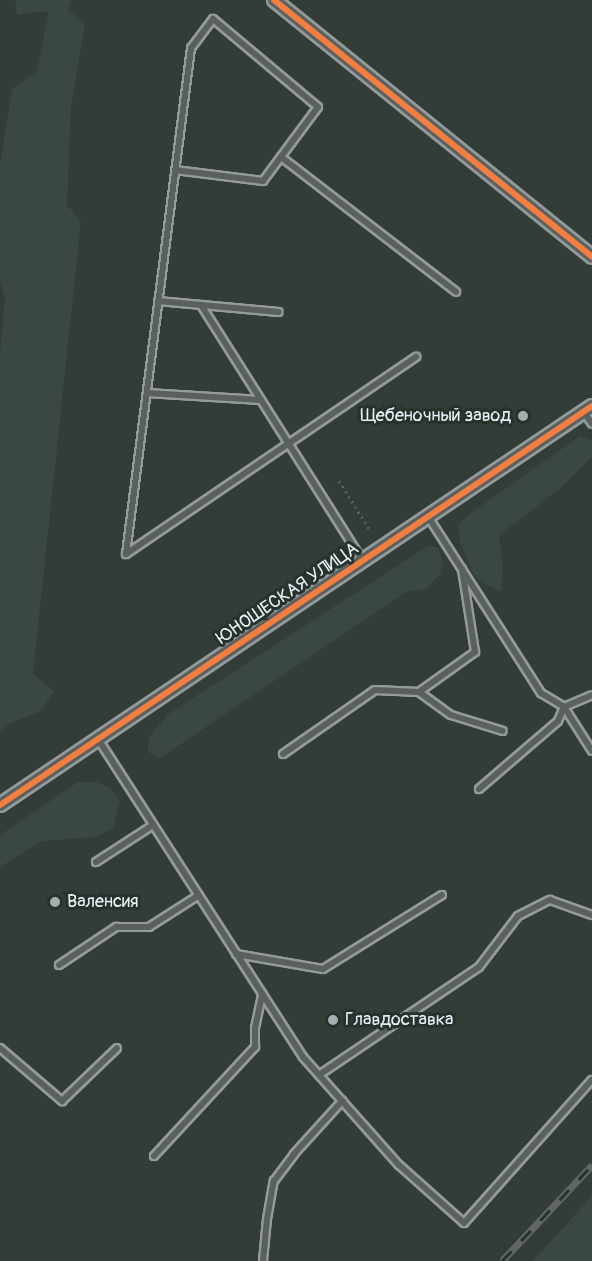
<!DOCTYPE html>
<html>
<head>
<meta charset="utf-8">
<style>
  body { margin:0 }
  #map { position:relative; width:592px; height:1261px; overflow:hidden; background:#29302d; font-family:Pangolin,sans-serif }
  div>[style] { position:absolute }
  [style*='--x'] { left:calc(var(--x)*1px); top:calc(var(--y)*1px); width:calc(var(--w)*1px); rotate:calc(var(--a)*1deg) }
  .built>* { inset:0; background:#323d38; transform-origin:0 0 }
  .green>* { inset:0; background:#3b4743 }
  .path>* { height:3px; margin-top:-1.5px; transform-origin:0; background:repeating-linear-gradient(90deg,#626665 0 1.5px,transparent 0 6px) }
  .roads { filter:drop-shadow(2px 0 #959a9a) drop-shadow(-2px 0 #959a9a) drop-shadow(0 2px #959a9a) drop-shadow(0 -2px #959a9a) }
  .lane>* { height:6px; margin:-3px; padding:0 3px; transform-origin:3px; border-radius:3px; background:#5a6060 }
  .street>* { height:12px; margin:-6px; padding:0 6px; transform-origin:6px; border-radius:6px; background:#5a6060 }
  .rail>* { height:7px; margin-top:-3.5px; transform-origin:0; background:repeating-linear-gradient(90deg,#26332d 0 14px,#626665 0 28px); box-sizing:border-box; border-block:2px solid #626665 }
  .cycleway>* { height:6px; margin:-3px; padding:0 3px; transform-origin:3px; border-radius:3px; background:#f27e40 }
  .dots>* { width:16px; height:16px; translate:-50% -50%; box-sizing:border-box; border:3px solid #26332d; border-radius:50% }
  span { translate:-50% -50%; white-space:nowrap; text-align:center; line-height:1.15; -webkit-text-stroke:6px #26332d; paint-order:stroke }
  .poi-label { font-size:18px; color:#e8f1f8 }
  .right { translate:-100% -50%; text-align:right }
  .left { translate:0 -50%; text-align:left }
  .street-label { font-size:18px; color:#e8f1f8 }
</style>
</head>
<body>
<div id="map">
  <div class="built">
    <i style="left:0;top:0;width:592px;height:1261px"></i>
  </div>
  <div class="green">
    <i style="clip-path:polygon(15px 0,71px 0,68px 10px,85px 23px,71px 108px,67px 205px,81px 221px,33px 674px,54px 691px,41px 711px,6px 725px,0 731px,0 352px,5px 298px,0 280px,0 165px,12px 89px,37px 71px,49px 11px,17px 15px)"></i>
    <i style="clip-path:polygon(580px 436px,592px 440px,592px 457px,562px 487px,499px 535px,503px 567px,501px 591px,480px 582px,472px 572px,460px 541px,458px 526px,468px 515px)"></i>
    <i style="clip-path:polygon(428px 546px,437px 547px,443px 561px,440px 574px,426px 589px,406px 592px,160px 758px,148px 752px,149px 737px,167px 715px)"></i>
    <i style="clip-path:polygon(78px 782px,96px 782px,110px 787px,120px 801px,113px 828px,96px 837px,42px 841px,0 867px,0 835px)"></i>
    <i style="clip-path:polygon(592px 1196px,592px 1261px,533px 1261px)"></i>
  </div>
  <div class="path">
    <i style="--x:339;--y:481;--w:58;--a:57.7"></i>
  </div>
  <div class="roads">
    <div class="lane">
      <i style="--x:281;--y:157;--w:221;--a:37.6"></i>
      <i style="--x:175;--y:170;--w:89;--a:7.1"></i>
      <i style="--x:263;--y:181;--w:92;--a:-53.4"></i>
      <i style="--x:318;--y:107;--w:137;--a:-140"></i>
      <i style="--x:213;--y:19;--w:36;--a:127"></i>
      <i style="--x:191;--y:48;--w:510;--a:97.32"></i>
      <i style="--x:126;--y:554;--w:351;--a:-34.2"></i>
      <i style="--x:158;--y:301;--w:121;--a:5.2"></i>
      <i style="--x:201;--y:305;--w:303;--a:57.7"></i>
      <i style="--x:147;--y:393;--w:114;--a:3.5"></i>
      <i style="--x:584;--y:412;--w:14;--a:56"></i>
      <i style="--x:429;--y:518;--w:208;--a:57.4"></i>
      <i style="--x:541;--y:693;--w:27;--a:31"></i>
      <i style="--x:564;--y:707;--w:52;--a:57.5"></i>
      <i style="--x:419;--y:692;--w:39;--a:36"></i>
      <i style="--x:451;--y:715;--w:54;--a:17.1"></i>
      <i style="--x:98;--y:739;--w:378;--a:57.2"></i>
      <i style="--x:303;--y:1057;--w:144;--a:48.4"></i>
      <i style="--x:399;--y:1165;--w:87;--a:41.7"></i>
      <i style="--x:464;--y:1223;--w:192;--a:-48.2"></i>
      <i style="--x:283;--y:754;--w:112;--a:-34.8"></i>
      <i style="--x:375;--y:690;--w:44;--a:2.6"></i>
      <i style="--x:419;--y:692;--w:69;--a:-35.5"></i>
      <i style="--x:475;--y:652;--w:84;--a:-98.9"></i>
      <i style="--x:479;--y:789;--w:104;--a:-40.7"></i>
      <i style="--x:558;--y:721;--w:15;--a:-67"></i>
      <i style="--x:564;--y:707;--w:30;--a:-23"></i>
      <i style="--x:96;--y:862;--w:68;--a:-33"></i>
      <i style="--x:236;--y:954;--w:88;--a:9.8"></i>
      <i style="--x:323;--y:969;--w:140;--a:-31.9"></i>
      <i style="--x:59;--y:965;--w:69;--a:-33.7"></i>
      <i style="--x:116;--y:927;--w:33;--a:0"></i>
      <i style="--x:149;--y:927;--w:59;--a:-32.6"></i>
      <i style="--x:0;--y:1048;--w:82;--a:40.5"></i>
      <i style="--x:62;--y:1101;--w:76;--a:-43.9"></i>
      <i style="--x:319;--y:1075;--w:193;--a:-34"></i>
      <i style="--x:479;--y:967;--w:64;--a:-52.6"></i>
      <i style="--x:518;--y:916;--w:36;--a:-27"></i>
      <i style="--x:550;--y:900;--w:45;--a:19.7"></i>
      <i style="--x:154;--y:1156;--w:149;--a:-47.2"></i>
      <i style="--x:255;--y:1047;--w:19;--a:-90"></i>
      <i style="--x:255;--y:1028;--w:35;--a:-78"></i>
      <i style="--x:263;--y:1261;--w:42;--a:-84.6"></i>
      <i style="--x:267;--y:1219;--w:39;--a:-80"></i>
      <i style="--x:274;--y:1181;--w:34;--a:-53"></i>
      <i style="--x:294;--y:1154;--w:72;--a:-47.8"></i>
    </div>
    <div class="street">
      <i style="--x:274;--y:0;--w:409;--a:38.9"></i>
      <i style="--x:0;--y:805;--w:714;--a:-33.98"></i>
    </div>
  </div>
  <div class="rail">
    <i style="--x:502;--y:1261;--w:132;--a:-46.8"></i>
  </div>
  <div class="cycleway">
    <i style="--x:274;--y:0;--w:409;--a:38.9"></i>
    <i style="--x:0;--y:805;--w:714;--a:-33.98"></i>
  </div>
  <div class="dots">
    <i style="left:523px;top:416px;background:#a5adb1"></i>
    <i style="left:55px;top:902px;background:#a5adb1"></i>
    <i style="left:333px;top:1020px;background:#a5adb1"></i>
  </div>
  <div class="poi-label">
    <span class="right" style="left:511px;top:416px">Щебеночный завод</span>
    <span class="left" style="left:67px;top:902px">Валенсия</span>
    <span class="left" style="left:345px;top:1020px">Главдоставка</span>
  </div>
  <div class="street-label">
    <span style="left:288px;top:594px;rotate:-34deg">ЮНОШЕСКАЯ УЛИЦА</span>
  </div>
</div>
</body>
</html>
